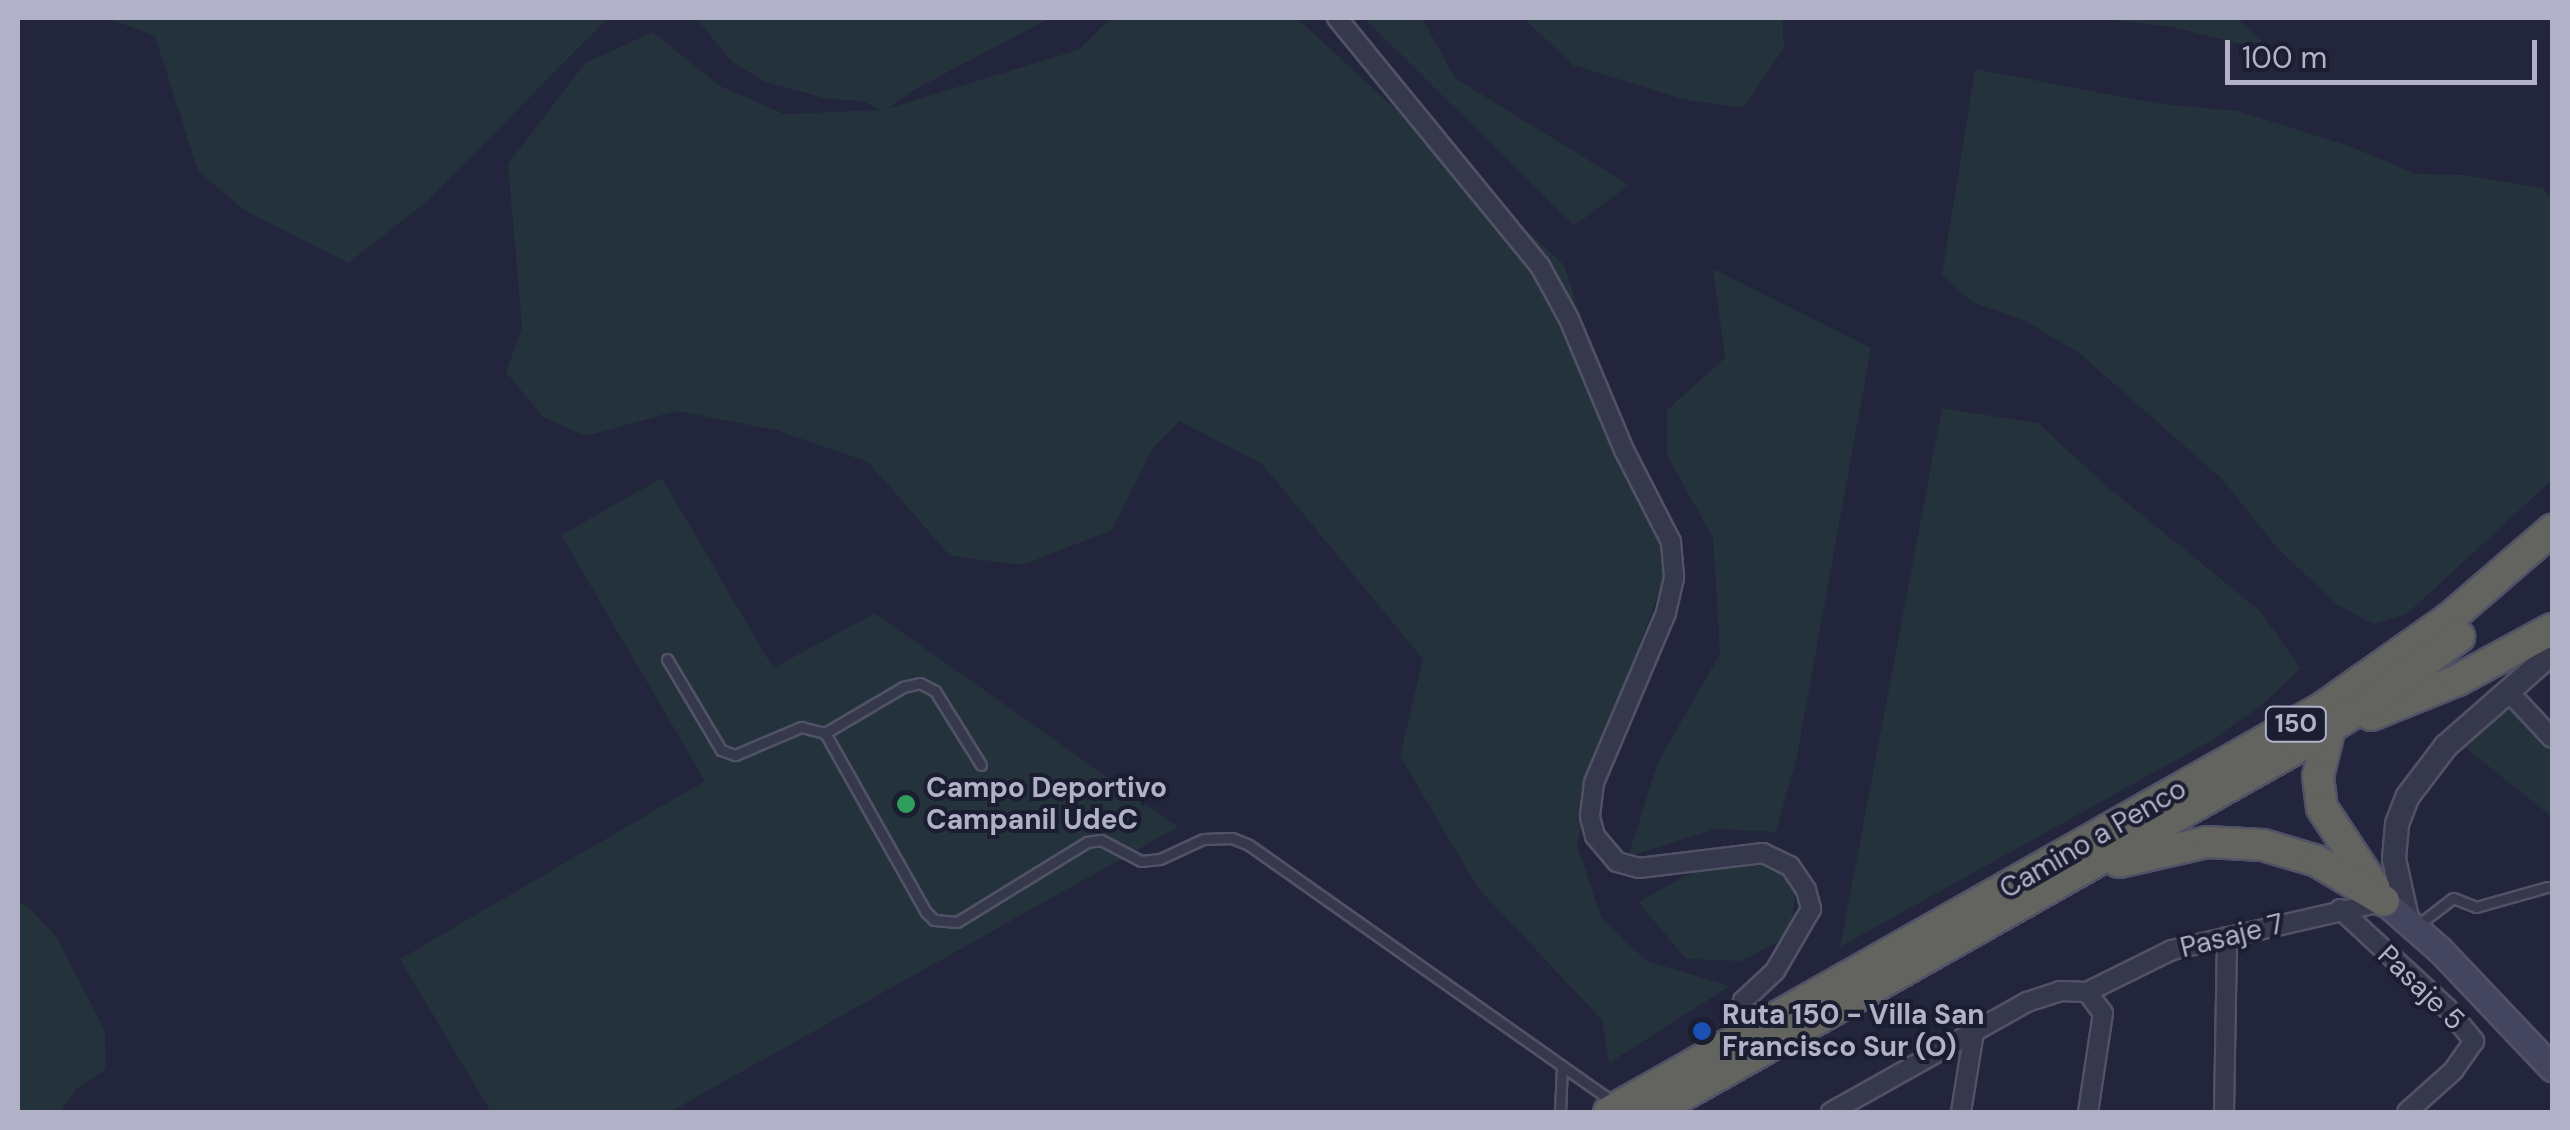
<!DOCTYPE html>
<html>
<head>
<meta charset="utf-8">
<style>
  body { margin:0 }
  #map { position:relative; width:2570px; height:1130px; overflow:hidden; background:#22253b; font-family:"DM Sans",sans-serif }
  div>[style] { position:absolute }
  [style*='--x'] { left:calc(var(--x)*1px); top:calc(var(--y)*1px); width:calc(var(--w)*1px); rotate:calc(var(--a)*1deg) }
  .green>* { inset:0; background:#24323c }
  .roads { filter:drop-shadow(2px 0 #515266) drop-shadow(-2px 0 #515266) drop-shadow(0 2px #515266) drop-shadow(0 -2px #515266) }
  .service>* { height:9px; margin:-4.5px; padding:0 4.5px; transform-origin:4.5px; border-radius:4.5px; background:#36384c }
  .minor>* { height:18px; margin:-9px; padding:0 9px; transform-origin:9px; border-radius:9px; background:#36384c }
  .tertiary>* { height:22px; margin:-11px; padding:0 11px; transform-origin:11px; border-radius:11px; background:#36384c }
  .secondary>* { height:25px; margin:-12.5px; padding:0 12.5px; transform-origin:12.5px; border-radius:12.5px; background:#44455f }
  .trunk>* { height:30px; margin:-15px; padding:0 15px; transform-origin:15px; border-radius:15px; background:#636360 }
  .dots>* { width:28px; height:28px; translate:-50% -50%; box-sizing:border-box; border:5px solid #1b1d30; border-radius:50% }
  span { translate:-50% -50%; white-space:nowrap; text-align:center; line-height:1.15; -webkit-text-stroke:8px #1b1d30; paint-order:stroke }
  .shield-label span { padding:2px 8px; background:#1b1d30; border:2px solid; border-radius:8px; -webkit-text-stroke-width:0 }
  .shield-label { font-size:25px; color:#b1b2c7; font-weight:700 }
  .poi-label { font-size:28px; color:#b1b2c7; font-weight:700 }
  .left { translate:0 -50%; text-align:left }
  .street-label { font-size:28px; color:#b1b2c7 }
  .frame { position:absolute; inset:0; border:20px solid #b1b2c7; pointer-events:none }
  .scale { position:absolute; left:2225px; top:40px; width:312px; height:45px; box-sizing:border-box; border:5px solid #b1b2c7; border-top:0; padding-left:12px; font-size:30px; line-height:35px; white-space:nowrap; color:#b1b2c7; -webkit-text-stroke:8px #1b1d30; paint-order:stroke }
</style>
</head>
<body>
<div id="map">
  <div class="green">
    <i style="clip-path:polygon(107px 18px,608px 18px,425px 203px,348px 263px,244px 210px,198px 171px,155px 36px)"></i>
    <i style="clip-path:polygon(696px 18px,1050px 18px,912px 91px,887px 109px,1080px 49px,1111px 18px,1297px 18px,1564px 265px,1615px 425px,1675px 550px,1599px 753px,1577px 845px,1602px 919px,1647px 961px,1730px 986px,1609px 1063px,1602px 1020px,1478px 888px,1400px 756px,1423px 659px,1262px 464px,1180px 421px,1153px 448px,1112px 530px,1023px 565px,950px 556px,868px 462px,776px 430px,677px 411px,586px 436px,543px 417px,506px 372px,522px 327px,508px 164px,585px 63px,653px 32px,720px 86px,784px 114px,880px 110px,863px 101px,828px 99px,763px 81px,731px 61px)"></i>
    <i style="clip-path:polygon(1364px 18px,1422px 18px,1455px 78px,1629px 185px,1574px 226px)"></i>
    <i style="clip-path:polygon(1523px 18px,1782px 18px,1784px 48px,1743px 108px,1686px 100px,1573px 65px)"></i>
    <i style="clip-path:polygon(2093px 18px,2237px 18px,2274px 52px,2167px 26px)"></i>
    <i style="clip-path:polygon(1975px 69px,2154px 103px,2238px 111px,2352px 147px,2416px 174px,2465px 175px,2543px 188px,2552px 200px,2552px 480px,2407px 614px,2373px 624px,2338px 605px,2278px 549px,2223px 480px,2078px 352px,2023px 320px,1972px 302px,1942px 275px)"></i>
    <i style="clip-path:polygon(1713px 269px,1871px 348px,1797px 756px,1776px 832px,1716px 829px,1628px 857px,1658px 762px,1720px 654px,1713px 538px,1667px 455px,1667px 410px,1725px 358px)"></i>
    <i style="clip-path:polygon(1942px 408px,2038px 423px,2104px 484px,2259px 610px,2301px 668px,2262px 705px,2212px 740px,1840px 947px)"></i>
    <i style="clip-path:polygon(662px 478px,773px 668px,875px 613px,1178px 827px,670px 1112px,491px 1112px,400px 959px,705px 781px,561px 535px)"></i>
    <i style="clip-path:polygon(2509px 705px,2552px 751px,2552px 817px,2462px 745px)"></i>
    <i style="clip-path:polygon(1740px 855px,1799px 870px,1790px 936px,1741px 961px,1686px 959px,1638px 902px,1685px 876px)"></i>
    <i style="clip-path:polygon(18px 901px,30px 908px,57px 938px,105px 1031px,106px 1069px,76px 1089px,60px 1112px,18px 1112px)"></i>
  </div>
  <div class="roads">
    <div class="service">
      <i style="--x:667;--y:659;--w:106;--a:59.3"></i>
      <i style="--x:721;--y:750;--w:15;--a:20"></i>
      <i style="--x:735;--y:755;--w:72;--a:-23"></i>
      <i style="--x:801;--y:727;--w:25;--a:14"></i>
      <i style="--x:825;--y:733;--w:206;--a:60.6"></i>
      <i style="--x:926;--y:912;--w:11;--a:45"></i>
      <i style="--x:934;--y:920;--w:23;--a:5"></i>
      <i style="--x:957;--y:922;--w:153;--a:-31.6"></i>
      <i style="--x:1087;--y:842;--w:14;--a:-8"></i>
      <i style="--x:1101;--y:840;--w:45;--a:27.7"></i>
      <i style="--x:1141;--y:861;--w:19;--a:-6"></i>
      <i style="--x:1160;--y:859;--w:47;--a:-24.9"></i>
      <i style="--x:1203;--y:839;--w:29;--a:-2"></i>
      <i style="--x:1232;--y:838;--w:18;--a:22"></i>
      <i style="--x:1249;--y:845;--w:446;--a:35.2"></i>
      <i style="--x:825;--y:733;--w:91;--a:-30.5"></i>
      <i style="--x:903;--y:687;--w:17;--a:-13"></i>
      <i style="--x:920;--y:683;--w:17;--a:28"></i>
      <i style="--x:935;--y:691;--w:87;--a:58.1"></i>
      <i style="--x:2418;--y:925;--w:44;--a:-37.6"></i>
      <i style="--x:2453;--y:898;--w:25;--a:21"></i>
      <i style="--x:2476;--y:907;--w:74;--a:-15.7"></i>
      <i style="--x:1560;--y:1112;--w:46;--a:-87.5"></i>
    </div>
    <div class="minor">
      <i style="--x:1337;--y:18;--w:320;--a:50.7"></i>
      <i style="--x:1540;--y:266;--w:60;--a:61.3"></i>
      <i style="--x:1569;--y:319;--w:142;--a:67.2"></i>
      <i style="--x:1624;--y:450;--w:103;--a:62.9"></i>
      <i style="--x:1671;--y:542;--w:36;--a:85"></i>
      <i style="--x:1674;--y:578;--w:36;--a:103"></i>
      <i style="--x:1666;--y:613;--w:185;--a:113"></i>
      <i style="--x:1594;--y:783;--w:34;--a:97"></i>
      <i style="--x:1590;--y:817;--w:20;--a:75"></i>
      <i style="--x:1595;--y:836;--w:34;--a:50"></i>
      <i style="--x:1617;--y:862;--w:23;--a:15"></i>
      <i style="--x:1639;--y:868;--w:125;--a:-6.9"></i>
      <i style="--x:1763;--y:853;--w:30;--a:26"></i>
      <i style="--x:1790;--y:866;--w:29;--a:56"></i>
      <i style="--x:1806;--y:890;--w:20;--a:75"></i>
      <i style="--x:1811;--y:909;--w:72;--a:120.1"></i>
      <i style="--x:1775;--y:971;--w:44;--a:136.8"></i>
      <i style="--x:1743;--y:1001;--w:43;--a:103.4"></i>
      <i style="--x:2508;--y:691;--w:64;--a:46.9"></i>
      <i style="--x:2340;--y:909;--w:146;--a:42.8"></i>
      <i style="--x:2447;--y:1008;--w:43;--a:50.7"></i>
      <i style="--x:2474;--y:1041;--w:35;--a:125"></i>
      <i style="--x:2454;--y:1070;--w:63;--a:138.2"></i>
      <i style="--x:2087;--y:992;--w:95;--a:-26.3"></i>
      <i style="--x:2172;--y:950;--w:214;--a:-12.9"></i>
      <i style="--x:2087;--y:992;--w:26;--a:53"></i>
      <i style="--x:2103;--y:1013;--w:100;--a:98.6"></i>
      <i style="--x:1831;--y:1112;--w:225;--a:-29.3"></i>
      <i style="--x:2027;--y:1002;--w:35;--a:-18"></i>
      <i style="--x:2060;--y:991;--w:27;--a:2"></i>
      <i style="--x:1961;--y:1112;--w:81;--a:-80.8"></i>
      <i style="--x:2224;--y:1112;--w:175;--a:-89"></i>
    </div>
    <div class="tertiary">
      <i style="--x:2407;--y:918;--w:60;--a:-102.4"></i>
      <i style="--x:2394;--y:859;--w:35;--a:-85"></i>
      <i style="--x:2397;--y:824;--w:30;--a:-69"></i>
      <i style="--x:2408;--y:796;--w:63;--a:-52.8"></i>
      <i style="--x:2446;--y:746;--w:141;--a:-41.3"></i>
    </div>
    <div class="secondary">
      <i style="--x:2384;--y:901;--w:74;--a:41.2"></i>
      <i style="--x:2440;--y:950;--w:163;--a:46.5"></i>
    </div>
    <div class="trunk">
      <i style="--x:2371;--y:715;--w:94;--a:-21.9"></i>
      <i style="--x:2458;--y:680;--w:107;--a:-28.5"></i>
      <i style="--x:2330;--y:728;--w:49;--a:104"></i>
      <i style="--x:2318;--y:776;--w:32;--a:83"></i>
      <i style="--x:2322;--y:808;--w:95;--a:56.6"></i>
      <i style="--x:2119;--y:862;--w:90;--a:-12.8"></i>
      <i style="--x:2207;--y:842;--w:56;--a:3.1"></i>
      <i style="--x:2263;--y:845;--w:56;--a:16.5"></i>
      <i style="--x:2317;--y:861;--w:78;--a:30.8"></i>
      <i style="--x:1609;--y:1112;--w:818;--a:-29.51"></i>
      <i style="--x:2321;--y:709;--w:158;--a:-35.2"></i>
      <i style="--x:2450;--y:618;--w:135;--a:-40.8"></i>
      <i style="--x:1653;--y:1112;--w:743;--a:-29.5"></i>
      <i style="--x:2300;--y:746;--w:81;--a:-31.9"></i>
      <i style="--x:2369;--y:703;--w:112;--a:-36.3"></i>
    </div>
  </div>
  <div class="dots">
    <i style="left:906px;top:804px;background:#2e9e5b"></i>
    <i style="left:1702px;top:1031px;background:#1a4fb4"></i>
  </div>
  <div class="shield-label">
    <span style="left:2296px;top:724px">150</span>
  </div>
  <div class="poi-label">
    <span class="left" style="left:926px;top:804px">Campo Deportivo<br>Campanil UdeC</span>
    <span class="left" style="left:1722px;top:1031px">Ruta 150 - Villa San<br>Francisco Sur (O)</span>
  </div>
  <div class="street-label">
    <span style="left:2093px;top:839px;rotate:-30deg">Camino a Penco</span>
    <span style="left:2232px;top:936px;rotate:-14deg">Pasaje 7</span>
    <span style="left:2421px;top:988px;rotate:44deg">Pasaje 5</span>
  </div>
  <div class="frame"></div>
  <div class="scale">100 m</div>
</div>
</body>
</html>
